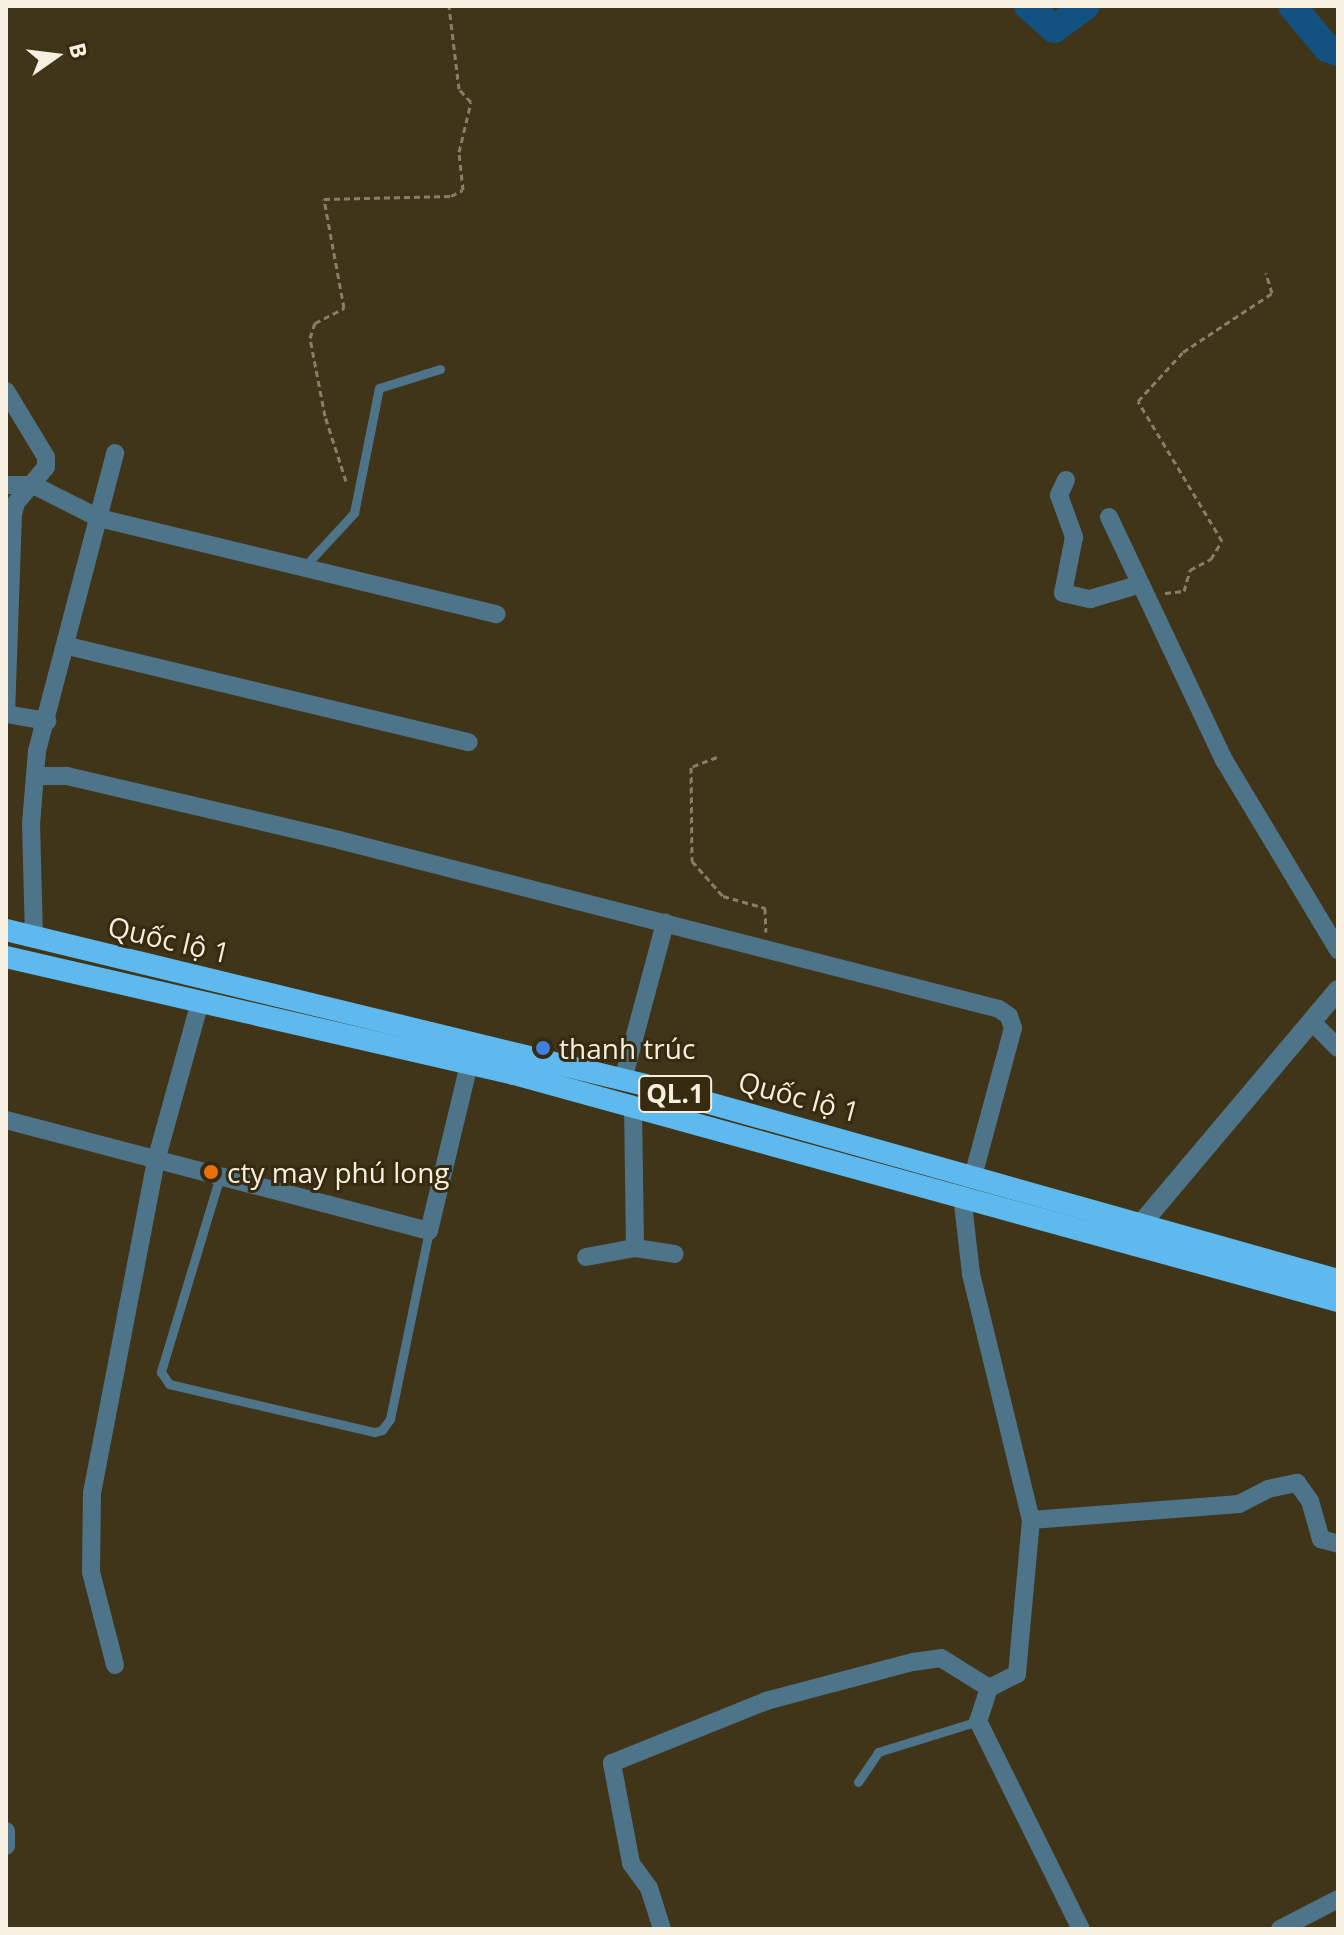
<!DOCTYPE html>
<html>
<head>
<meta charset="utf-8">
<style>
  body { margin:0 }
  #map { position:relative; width:1344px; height:1935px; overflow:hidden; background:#403519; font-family:"Open Sans",sans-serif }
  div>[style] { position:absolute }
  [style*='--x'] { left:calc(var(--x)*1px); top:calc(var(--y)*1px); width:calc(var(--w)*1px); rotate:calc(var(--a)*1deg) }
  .river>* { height:28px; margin:-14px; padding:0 14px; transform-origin:14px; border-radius:14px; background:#135180 }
  .path>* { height:3px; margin-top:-1.5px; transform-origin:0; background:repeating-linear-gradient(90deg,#887f68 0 6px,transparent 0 10px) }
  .service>* { height:9px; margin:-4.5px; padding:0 4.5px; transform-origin:4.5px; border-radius:4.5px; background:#4e748a }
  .minor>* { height:18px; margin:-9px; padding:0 9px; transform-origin:9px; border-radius:9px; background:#4e748a }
  .tertiary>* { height:20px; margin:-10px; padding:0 10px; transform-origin:10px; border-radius:10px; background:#4e748a }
  .trunk>* { height:22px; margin:-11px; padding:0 11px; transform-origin:11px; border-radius:11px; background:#5ebaee }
  .dots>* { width:22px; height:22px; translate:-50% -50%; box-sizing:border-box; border:4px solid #362b0f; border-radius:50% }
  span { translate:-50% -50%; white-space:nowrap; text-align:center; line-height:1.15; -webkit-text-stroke:6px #362b0f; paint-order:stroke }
  .shield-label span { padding:2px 6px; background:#362b0f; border:2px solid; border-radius:6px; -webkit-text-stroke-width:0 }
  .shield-label { font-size:26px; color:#f7f0e0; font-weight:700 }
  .street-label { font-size:28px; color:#f7f0e0 }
  .poi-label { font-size:28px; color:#f7f0e0 }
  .left { translate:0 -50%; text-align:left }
  .frame { position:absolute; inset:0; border:8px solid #f7f0e0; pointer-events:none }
  .north { position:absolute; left:16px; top:16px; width:80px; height:80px; -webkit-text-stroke:6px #362b0f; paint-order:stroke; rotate:76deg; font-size:22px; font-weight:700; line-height:32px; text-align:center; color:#f7f0e0 }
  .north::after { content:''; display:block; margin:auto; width:28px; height:36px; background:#f7f0e0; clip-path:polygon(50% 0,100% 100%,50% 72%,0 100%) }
</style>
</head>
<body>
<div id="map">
  <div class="river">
    <i style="--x:1028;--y:6;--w:35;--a:41"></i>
    <i style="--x:1054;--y:29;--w:39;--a:-36"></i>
    <i style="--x:1292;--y:6;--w:55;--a:50.2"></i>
    <i style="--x:1327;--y:48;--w:12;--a:20"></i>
  </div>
  <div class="path">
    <i style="--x:346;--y:481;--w:68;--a:-107.9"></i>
    <i style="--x:325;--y:416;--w:79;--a:-100.9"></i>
    <i style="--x:310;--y:338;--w:16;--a:-72"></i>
    <i style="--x:315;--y:323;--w:33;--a:-27"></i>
    <i style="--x:344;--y:308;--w:111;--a:-100.4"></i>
    <i style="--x:324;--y:199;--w:127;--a:-1.4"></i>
    <i style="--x:451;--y:196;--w:13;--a:-27"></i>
    <i style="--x:463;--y:190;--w:38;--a:-96"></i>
    <i style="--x:459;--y:152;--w:51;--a:-76.5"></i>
    <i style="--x:471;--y:102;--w:18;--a:-133"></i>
    <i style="--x:459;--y:89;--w:84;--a:-96.9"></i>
    <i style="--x:1165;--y:593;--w:19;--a:-6"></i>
    <i style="--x:1184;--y:591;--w:22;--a:-74"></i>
    <i style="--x:1190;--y:570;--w:24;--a:-28"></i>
    <i style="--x:1211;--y:559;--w:21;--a:-59"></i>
    <i style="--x:1222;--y:541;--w:163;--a:-121"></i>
    <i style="--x:1138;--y:401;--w:67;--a:-47.4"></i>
    <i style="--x:1183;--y:352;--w:107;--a:-33.5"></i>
    <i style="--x:1272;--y:293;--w:21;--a:-107"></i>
    <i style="--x:717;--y:757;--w:28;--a:159"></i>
    <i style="--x:691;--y:767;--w:94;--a:89.4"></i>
    <i style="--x:692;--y:861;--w:47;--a:48.5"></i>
    <i style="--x:723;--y:896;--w:44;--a:15.9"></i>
    <i style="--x:765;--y:908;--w:24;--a:88"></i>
  </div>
  <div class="service">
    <i style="--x:304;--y:567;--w:74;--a:-47.2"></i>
    <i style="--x:354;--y:513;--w:127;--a:-78.7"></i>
    <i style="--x:379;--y:388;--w:64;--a:-17.3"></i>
    <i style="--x:220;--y:1176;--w:205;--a:106.8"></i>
    <i style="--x:161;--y:1372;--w:14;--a:56"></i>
    <i style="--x:169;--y:1384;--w:211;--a:13.2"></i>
    <i style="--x:374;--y:1432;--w:8;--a:-14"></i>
    <i style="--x:382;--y:1430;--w:14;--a:-54"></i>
    <i style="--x:390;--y:1419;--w:192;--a:-78.3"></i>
    <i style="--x:858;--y:1782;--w:36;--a:-56"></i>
    <i style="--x:878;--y:1752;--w:105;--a:-17.2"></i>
  </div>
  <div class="minor">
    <i style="--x:6;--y:391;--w:77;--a:58.8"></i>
    <i style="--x:46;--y:457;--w:10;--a:90"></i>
    <i style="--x:46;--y:467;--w:47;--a:129.8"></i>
    <i style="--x:16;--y:503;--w:11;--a:105"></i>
    <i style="--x:13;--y:514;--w:200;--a:92"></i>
    <i style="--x:1066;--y:480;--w:17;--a:115"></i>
    <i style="--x:1059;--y:495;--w:45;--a:70.3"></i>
    <i style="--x:1074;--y:537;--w:57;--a:101.1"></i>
    <i style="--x:1063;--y:593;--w:28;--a:13"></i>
    <i style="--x:1090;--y:599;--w:53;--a:-16.4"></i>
    <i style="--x:6;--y:485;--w:27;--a:0"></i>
    <i style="--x:33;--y:485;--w:74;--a:26.6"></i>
    <i style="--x:99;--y:518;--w:409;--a:13.6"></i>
    <i style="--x:1109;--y:517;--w:269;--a:64.7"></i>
    <i style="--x:1224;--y:760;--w:222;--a:59"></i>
    <i style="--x:68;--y:646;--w:412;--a:13.5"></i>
    <i style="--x:6;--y:714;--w:42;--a:9.7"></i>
    <i style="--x:35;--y:776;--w:32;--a:0"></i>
    <i style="--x:67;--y:776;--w:279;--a:13.2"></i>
    <i style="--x:339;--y:840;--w:681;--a:14.36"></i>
    <i style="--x:999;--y:1009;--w:12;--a:35"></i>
    <i style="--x:1009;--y:1016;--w:13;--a:72"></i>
    <i style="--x:1013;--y:1028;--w:153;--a:105.1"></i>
    <i style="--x:34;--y:937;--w:113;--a:-91.5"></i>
    <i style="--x:31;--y:824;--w:73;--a:-85.3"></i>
    <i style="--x:37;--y:751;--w:308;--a:-75.3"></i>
    <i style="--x:1311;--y:1021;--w:38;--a:45"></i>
    <i style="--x:623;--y:1080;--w:163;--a:-75"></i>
    <i style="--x:6;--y:1120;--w:437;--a:14.7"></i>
    <i style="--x:429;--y:1231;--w:172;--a:-76.5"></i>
    <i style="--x:962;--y:1195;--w:80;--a:83.5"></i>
    <i style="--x:971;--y:1274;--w:253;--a:76.3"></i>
    <i style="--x:1031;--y:1520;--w:155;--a:95.2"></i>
    <i style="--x:1017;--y:1674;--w:31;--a:153"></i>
    <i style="--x:989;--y:1688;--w:35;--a:108"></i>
    <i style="--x:978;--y:1721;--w:232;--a:63.7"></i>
    <i style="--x:635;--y:1248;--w:40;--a:8.5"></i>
    <i style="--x:586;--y:1257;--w:50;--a:-10.4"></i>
    <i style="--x:635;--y:1248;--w:139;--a:-90.8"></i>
    <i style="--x:1031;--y:1520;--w:209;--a:-4.4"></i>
    <i style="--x:1239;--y:1504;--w:33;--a:-27"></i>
    <i style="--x:1268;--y:1489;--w:30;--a:-12"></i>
    <i style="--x:1297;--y:1483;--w:22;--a:54"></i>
    <i style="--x:1310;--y:1501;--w:40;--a:74"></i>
    <i style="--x:1321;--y:1539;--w:18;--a:16"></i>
    <i style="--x:115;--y:1665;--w:96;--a:-104.5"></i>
    <i style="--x:91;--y:1572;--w:79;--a:-89.3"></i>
    <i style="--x:92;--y:1493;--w:342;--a:-79.1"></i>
    <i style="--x:157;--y:1157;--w:161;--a:-74.5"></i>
    <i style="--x:6;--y:1831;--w:15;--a:90"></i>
    <i style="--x:662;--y:1929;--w:43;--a:-107.6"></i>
    <i style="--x:649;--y:1888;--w:31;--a:-126"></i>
    <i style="--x:631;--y:1863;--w:102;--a:-100.8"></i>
    <i style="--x:612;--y:1763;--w:166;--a:-21.9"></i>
    <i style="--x:766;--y:1701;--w:152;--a:-14.9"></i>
    <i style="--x:913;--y:1662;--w:28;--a:-8"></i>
    <i style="--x:941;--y:1658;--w:57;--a:32"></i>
    <i style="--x:1280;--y:1929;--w:65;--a:-27.3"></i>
  </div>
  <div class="tertiary">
    <i style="--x:1141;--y:1224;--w:306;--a:-49.9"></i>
  </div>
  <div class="trunk">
    <i style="--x:6;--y:930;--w:658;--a:13.63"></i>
    <i style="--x:645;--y:1085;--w:720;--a:15.72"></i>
    <i style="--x:6;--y:957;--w:521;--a:12.97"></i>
    <i style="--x:514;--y:1074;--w:855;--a:15.4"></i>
  </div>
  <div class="dots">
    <i style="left:543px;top:1048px;background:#3f7fe0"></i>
    <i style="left:211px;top:1172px;background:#e8710a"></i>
  </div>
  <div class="shield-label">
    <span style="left:675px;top:1094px">QL.1</span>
  </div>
  <div class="street-label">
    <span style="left:169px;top:939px;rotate:13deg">Quốc lộ 1</span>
    <span style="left:799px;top:1096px;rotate:15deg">Quốc lộ 1</span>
  </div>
  <div class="poi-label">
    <span class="left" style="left:559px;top:1048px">thanh trúc</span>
    <span class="left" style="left:227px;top:1172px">cty may phú long</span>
  </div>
  <div class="frame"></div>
  <div class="north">B</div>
</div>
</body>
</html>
